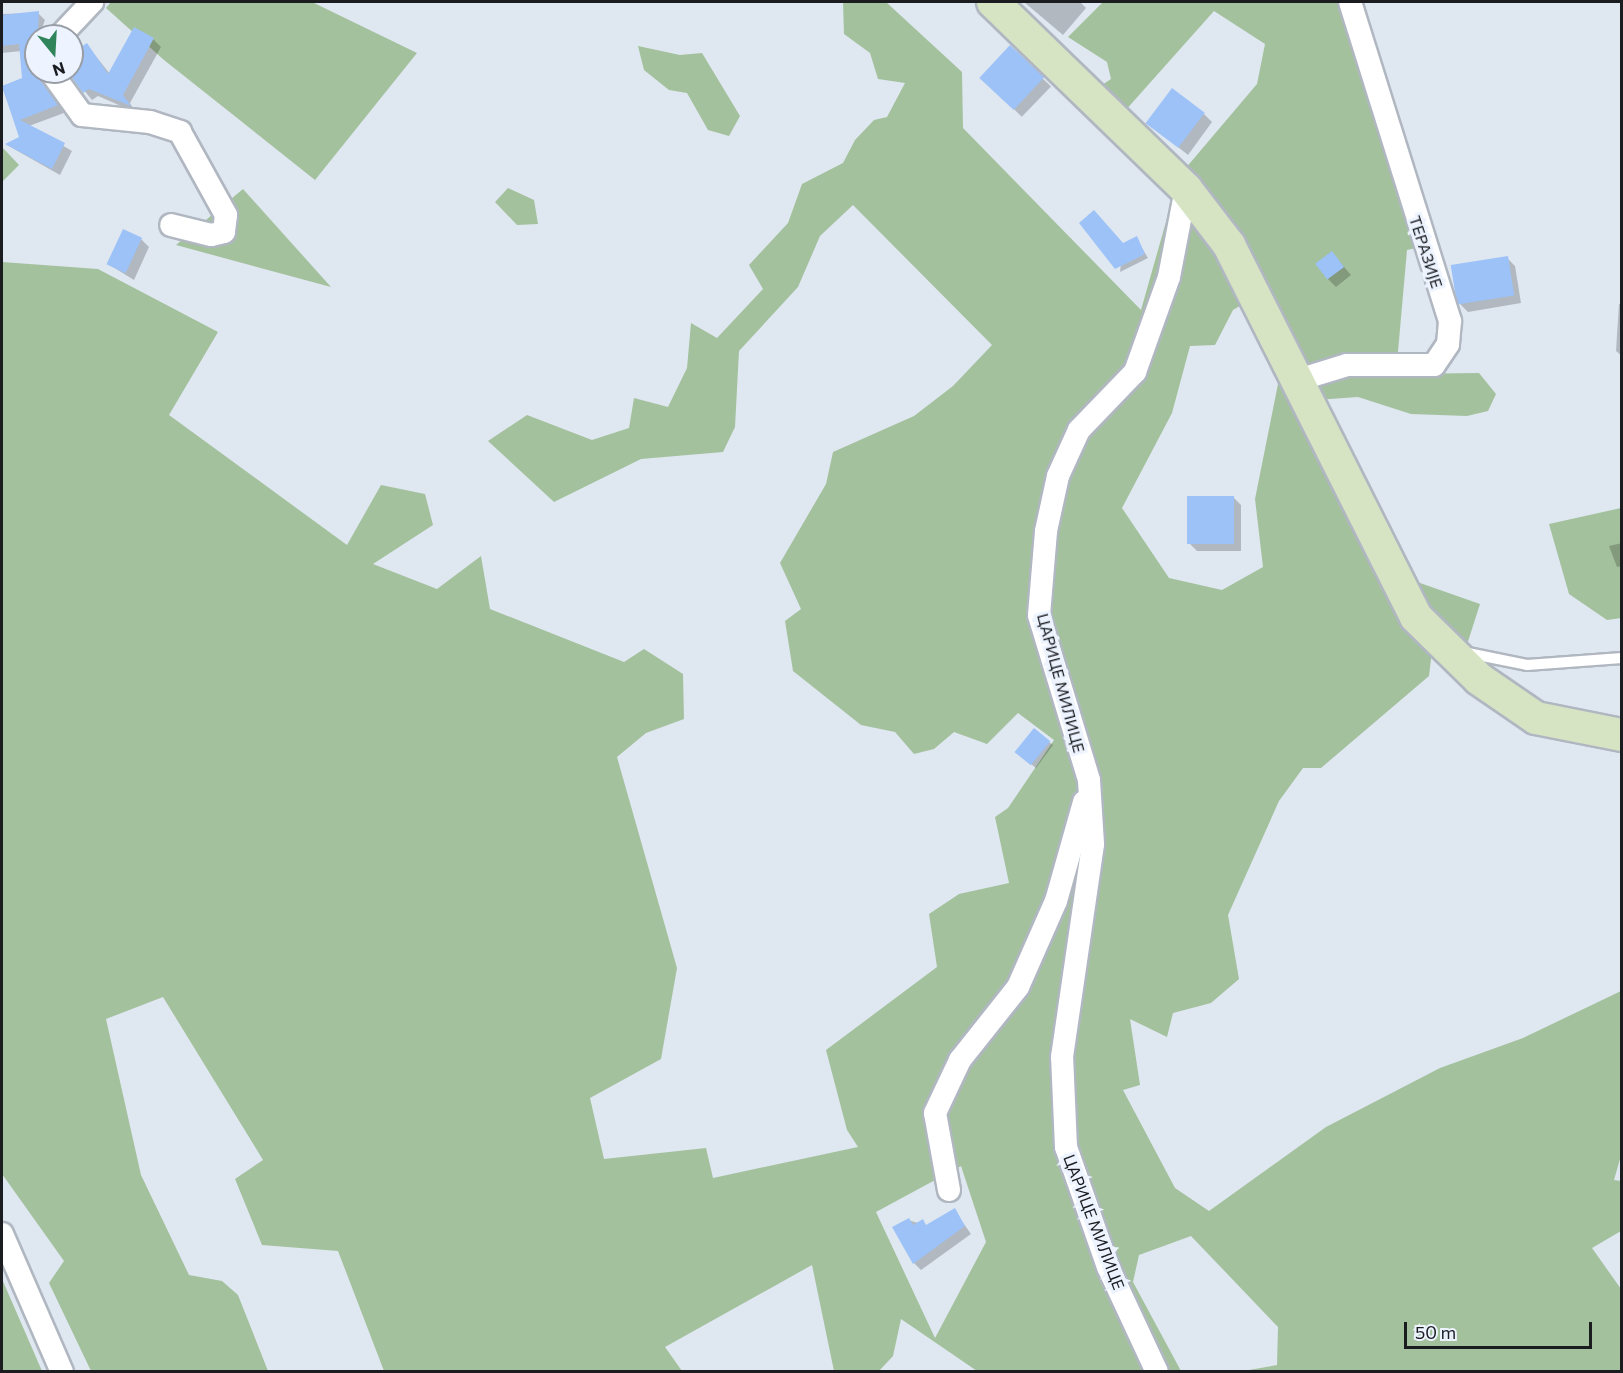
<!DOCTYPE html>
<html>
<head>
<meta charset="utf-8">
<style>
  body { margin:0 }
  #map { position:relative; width:1623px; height:1373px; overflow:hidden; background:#dfe7f1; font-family:Commissioner,sans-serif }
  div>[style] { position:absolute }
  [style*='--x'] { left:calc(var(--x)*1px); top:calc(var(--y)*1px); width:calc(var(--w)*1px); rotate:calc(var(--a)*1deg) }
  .green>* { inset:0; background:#a4c19d }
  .shadow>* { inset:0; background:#0003; transform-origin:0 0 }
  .building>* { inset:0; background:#9cc2f7; transform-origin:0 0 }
  .roads { filter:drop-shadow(2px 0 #b0b7c1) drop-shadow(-2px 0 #b0b7c1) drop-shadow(0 2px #b0b7c1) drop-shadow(0 -2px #b0b7c1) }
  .lane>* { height:10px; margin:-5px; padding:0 5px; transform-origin:5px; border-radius:5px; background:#fff }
  .street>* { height:22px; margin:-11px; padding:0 11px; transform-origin:11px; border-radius:11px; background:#fff }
  .secondary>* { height:32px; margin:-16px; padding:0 16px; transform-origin:16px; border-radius:16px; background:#d7e4c4 }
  span { translate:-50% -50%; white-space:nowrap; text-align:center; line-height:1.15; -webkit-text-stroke:6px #edf4ff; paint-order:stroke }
  .street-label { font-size:16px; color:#1a1c20 }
  .frame { position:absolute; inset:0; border:3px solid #1a1c20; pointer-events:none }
  .north { position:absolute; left:24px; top:24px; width:60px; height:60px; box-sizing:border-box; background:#edf4ff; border:2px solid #999ea6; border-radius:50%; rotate:162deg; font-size:16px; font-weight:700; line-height:24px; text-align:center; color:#1a1c20 }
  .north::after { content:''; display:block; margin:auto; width:21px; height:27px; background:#2f8559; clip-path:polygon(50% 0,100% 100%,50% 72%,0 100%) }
  .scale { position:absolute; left:1404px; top:1322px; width:188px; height:27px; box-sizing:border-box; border:3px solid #1a1c20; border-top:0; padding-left:8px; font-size:18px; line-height:21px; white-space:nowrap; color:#1a1c20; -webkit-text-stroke:4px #edf4ff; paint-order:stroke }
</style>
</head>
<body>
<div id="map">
  <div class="green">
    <i style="clip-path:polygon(111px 2px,312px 2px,417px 53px,315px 180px,164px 60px,106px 8px)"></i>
    <i style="clip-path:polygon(evenodd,843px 2px,886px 2px,962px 72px,963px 128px,1141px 310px,1179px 176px,1257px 84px,1265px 44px,1214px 11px,1124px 112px,1099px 87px,1111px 79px,1107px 62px,1068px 37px,1103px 2px,1340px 2px,1433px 244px,1407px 250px,1396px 374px,1479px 373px,1496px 394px,1488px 411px,1467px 416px,1411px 414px,1358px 397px,1316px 400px,1260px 294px,1233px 310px,1215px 345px,1190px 346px,1172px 413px,1122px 508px,1169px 578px,1222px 590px,1263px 567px,1255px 499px,1279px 379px,1432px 651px,1429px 676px,1321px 768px,1303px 768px,1279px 801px,1228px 915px,1239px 979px,1211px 1003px,1173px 1013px,1167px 1037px,1130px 1019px,1140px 1085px,1123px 1090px,1175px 1188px,1209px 1211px,1326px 1127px,1440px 1068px,1523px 1038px,1621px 991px,1622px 1152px,1614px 1180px,1621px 1181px,1621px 1231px,1592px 1248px,1621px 1289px,1621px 1371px,1243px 1371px,1277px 1365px,1278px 1327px,1191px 1236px,1139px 1255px,1133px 1282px,1181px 1371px,977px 1371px,901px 1319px,893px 1356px,879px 1371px,834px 1371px,812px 1265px,665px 1347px,682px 1371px,384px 1371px,338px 1251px,262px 1245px,235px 1179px,263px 1160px,163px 997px,106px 1019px,141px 1175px,189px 1275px,222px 1281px,238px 1295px,268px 1371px,91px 1371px,49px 1283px,64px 1261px,2px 1174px,2px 262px,98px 269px,218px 332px,169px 415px,347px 545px,381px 485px,425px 494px,433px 525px,373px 564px,437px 589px,481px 556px,490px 609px,624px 662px,644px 649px,683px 674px,684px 719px,646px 733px,617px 757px,677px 968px,661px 1059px,590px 1098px,604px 1159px,706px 1148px,713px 1178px,858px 1147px,847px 1130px,826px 1050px,937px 967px,929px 914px,959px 894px,1009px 883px,995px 817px,1008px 808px,1054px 740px,1018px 713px,987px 744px,954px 732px,934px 749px,914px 754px,895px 732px,861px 725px,793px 671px,785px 621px,801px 609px,780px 563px,826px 484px,833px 452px,914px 416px,953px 386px,992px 345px,853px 205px,820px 236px,798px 287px,739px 351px,735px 427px,723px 452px,641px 459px,554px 502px,488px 441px,527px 415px,592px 440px,629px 428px,634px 398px,668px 407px,687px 368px,691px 323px,717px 338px,763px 289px,749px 265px,788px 223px,802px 184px,843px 163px,855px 140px,874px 120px,887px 117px,905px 83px,878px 79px,870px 53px,844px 34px,843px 2px,961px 1166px,986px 1242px,935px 1338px,876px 1212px,961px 1166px)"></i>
    <i style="clip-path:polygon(638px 46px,680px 55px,702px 53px,740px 116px,729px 136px,708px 130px,687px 93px,669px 90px,644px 70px)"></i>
    <i style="clip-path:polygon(2px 147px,19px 165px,3px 181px,2px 180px)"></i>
    <i style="clip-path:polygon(508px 188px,534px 200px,538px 224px,517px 225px,495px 202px)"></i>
    <i style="clip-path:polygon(243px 189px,331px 287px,176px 245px)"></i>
    <i style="clip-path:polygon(1621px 508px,1621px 618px,1607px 620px,1569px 594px,1549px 524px)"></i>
    <i style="clip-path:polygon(1400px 576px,1480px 604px,1464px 654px)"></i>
    <i style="clip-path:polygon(2px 1279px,42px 1371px,2px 1371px)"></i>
  </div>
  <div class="shadow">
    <i style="clip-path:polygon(1024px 2px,1080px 2px,1086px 8px,1063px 35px)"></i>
    <i style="clip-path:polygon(38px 13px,45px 20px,41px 31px,45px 36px,36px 36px,36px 72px,49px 72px,44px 82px,64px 113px,29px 126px,72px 151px,60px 175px,7px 145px,21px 138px,2px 87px,24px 79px,21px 51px,2px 53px,2px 14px)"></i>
    <i style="clip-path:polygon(153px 39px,161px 47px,130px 103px,135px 112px,98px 96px,92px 100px,69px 72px,72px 55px,87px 45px,110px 74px)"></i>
    <i style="left:1010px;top:47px;width:57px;height:42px;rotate:44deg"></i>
    <i style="clip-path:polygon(1204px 114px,1212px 122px,1188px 155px,1148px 123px)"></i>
    <i style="clip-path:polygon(1136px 238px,1148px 258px,1120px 272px,1123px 245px)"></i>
    <i style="clip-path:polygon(141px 239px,149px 247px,134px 280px,108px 264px)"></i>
    <i style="clip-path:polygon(1332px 253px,1351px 275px,1336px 287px,1328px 279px)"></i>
    <i style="clip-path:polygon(1507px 258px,1515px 266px,1521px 303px,1468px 312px,1460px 304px)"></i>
    <i style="clip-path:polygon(1619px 304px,1622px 304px,1622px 356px,1616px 351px)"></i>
    <i style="clip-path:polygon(1233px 497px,1241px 505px,1241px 551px,1197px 551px,1189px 543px)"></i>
    <i style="clip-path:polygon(1622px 543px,1622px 566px,1617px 567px,1609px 546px)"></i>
    <i style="clip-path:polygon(1049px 742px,1053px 745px,1036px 768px,1021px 756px)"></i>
    <i style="clip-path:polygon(954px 1210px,971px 1234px,921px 1270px,914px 1263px,908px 1220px,928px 1226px)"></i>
  </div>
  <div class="building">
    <i style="clip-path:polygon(39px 11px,36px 72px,58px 105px,20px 120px,65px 143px,52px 169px,5px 144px,19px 137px,2px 86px,22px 78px,19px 44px,2px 46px,2px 15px)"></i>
    <i style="clip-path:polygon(134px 27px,154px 38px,123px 95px,131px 106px,89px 89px,83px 93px,68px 72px,72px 72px,72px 53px,87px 43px,108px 74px)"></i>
    <i style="left:1010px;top:45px;width:47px;height:45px;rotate:43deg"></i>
    <i style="left:1172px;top:88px;width:41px;height:44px;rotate:37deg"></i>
    <i style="clip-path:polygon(1094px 210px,1123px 243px,1137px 236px,1145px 254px,1115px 269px,1079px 223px)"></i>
    <i style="left:123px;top:229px;width:21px;height:39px;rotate:25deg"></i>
    <i style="left:1332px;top:251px;width:20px;height:21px;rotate:53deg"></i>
    <i style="left:1508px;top:256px;width:40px;height:58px;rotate:81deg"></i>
    <i style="left:1187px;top:496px;width:47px;height:48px"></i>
    <i style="left:1034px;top:728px;width:21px;height:31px;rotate:39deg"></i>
    <i style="clip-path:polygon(955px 1208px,965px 1226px,913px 1264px,892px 1227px,909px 1218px,913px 1225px,923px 1219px,926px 1225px)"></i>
  </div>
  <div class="roads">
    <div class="lane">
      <i style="--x:1463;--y:652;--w:65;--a:11.5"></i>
      <i style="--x:1527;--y:665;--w:95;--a:-4.2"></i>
    </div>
    <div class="street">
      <i style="--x:60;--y:36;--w:47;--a:-46.7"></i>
      <i style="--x:51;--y:72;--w:53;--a:54.2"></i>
      <i style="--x:82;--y:115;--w:68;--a:5.9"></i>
      <i style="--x:150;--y:122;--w:32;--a:18"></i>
      <i style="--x:180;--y:132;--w:95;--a:61"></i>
      <i style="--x:226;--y:215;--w:17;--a:97"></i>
      <i style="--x:224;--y:232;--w:13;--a:167"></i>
      <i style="--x:211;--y:235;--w:41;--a:-166"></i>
      <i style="--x:1295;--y:381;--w:54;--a:-17.1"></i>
      <i style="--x:1347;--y:365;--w:87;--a:0"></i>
      <i style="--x:1434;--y:365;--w:25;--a:-56"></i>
      <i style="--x:1448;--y:344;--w:23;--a:-85"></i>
      <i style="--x:1450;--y:321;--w:334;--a:-107.4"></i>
      <i style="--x:949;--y:1190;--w:78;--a:-100.3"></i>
      <i style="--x:935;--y:1113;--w:59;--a:-64.7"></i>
      <i style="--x:960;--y:1060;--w:93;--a:-51.5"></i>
      <i style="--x:1018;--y:987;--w:94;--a:-66.2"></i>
      <i style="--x:1056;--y:901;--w:103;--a:-74.2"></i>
      <i style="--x:2;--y:1234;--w:150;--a:66.5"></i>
      <i style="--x:1157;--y:1372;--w:116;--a:-115"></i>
      <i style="--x:1108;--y:1267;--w:127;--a:-109.3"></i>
      <i style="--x:1066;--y:1147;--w:90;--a:-92.5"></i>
      <i style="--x:1062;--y:1057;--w:215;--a:-81.7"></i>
      <i style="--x:1093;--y:844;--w:64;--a:-93.6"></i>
      <i style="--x:1089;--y:780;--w:172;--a:-106.9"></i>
      <i style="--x:1039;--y:615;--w:84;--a:-85.2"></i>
      <i style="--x:1046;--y:531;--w:56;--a:-77.7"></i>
      <i style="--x:1058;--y:476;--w:51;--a:-65.5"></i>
      <i style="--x:1079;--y:430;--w:81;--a:-46"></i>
      <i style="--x:1135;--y:372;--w:101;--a:-70.3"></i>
      <i style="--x:1169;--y:277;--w:90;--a:-79.1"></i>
    </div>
    <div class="secondary">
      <i style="--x:993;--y:2;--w:269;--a:44.1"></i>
      <i style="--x:1186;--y:189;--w:71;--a:52.5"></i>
      <i style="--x:1229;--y:245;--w:416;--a:63.3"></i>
      <i style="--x:1416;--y:617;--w:88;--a:44.5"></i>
      <i style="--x:1479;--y:679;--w:69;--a:34.4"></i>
      <i style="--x:1536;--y:718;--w:88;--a:11.2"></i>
    </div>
  </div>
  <div class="street-label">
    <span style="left:1426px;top:252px;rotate:72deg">ТЕРАЗИЈЕ</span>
    <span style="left:1061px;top:683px;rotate:75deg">ЦАРИЦЕ МИЛИЦЕ</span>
    <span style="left:1094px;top:1222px;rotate:69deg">ЦАРИЦЕ МИЛИЦЕ</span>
  </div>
  <div class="frame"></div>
  <div class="north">N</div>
  <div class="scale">50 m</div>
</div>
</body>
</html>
